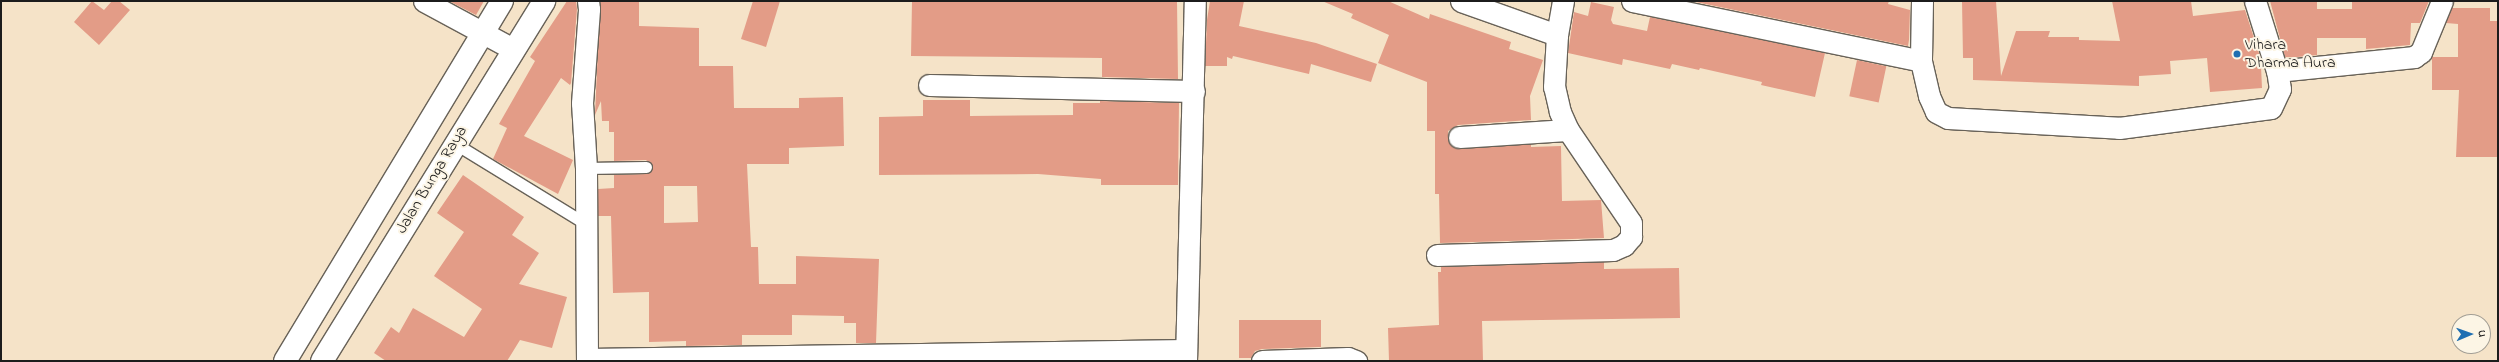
<!DOCTYPE html>
<html>
<head>
<meta charset="utf-8">
<style>
  body { margin:0 }
  #map { position:relative; width:2499px; height:362px; overflow:hidden; background:#f5e3c8; font-family:"Indie Flower",sans-serif }
  div>[style] { position:absolute }
  [style*='--x'] { left:calc(var(--x)*1px); top:calc(var(--y)*1px); width:calc(var(--w)*1px); rotate:calc(var(--a)*1deg) }
  .building>* { inset:0; background:#e39c87; transform-origin:0 0 }
  .roads { filter:drop-shadow(1px 0 #686258) drop-shadow(-1px 0 #686258) drop-shadow(0 1px #686258) drop-shadow(0 -1px #686258) }
  .lane>* { height:11px; margin:-5.5px; padding:0 5.5px; transform-origin:5.5px; border-radius:5.5px; background:#fff }
  .street>* { height:21px; margin:-10.5px; padding:0 10.5px; transform-origin:10.5px; border-radius:10.5px; background:#fff }
  .primary>* { height:22px; margin:-11px; padding:0 11px; transform-origin:11px; border-radius:11px; background:#fff }
  .dots>* { width:11px; height:11px; translate:-50% -50%; box-sizing:border-box; border:2px solid #fcf5e5; border-radius:50% }
  span { translate:-50% -50%; white-space:nowrap; text-align:center; line-height:1.15; -webkit-text-stroke:4px #fcf5e5; paint-order:stroke }
  .poi-label { font-size:16px; color:#1c1c1c }
  .left { translate:0 -50%; text-align:left }
  .street-label { font-size:16px; color:#1c1c1c }
  .frame { position:absolute; inset:0; border:2px solid #1c1c1c; pointer-events:none }
  .north { position:absolute; left:2451px; top:314px; width:40px; height:40px; box-sizing:border-box; background:#fcf5e5; border:1px solid #a29e95; border-radius:50%; rotate:88deg; font-size:11px; font-weight:700; line-height:16px; text-align:center; color:#1c1c1c }
  .north::after { content:''; display:block; margin:auto; width:14px; height:18px; background:#1f6fb2; clip-path:polygon(50% 0,100% 100%,50% 72%,0 100%) }
</style>
</head>
<body>
<div id="map">
  <div class="building">
    <i style="clip-path:polygon(92px 1px,104px 10px,112px 1px,119px 1px,130px 10px,99px 45px,74px 22px)"></i>
    <i style="clip-path:polygon(449px 1px,484px 1px,476px 15px)"></i>
    <i style="clip-path:polygon(567px 1px,576px 1px,577px 9px,571px 83px,570px 85px,561px 78px,524px 136px,573px 160px,558px 194px,493px 159px,507px 128px,499px 124px,535px 61px,530px 57px)"></i>
    <i style="clip-path:polygon(evenodd,600px 1px,639px 1px,639px 26px,699px 28px,699px 66px,733px 66px,734px 108px,799px 108px,799px 98px,843px 97px,844px 146px,789px 148px,789px 164px,747px 164px,751px 247px,758px 247px,759px 284px,796px 284px,796px 256px,879px 259px,876px 343px,856px 343px,856px 323px,844px 323px,844px 316px,792px 315px,792px 335px,742px 335px,742px 345px,686px 346px,686px 341px,649px 342px,649px 292px,613px 293px,611px 216px,598px 216px,598px 189px,614px 188px,614px 175px,646px 174px,653px 167px,646px 160px,614px 161px,614px 132px,609px 132px,609px 121px,602px 121px,601px 101px,595px 115px,600px 1px,664px 186px,697px 186px,698px 222px,664px 223px,664px 186px)"></i>
    <i style="clip-path:polygon(753px 1px,780px 1px,766px 47px,741px 39px)"></i>
    <i style="clip-path:polygon(912px 1px,1177px 1px,1178px 79px,1102px 77px,1102px 58px,911px 56px)"></i>
    <i style="clip-path:polygon(1210px 1px,1244px 1px,1239px 26px,1316px 43px,1377px 64px,1371px 82px,1311px 64px,1309px 74px,1233px 56px,1232px 59px,1227px 57px,1227px 66px,1205px 66px,1207px 20px)"></i>
    <i style="clip-path:polygon(1322px 1px,1388px 1px,1429px 19px,1430px 14px,1511px 42px,1509px 49px,1543px 60px,1530px 96px,1531px 120px,1458px 125px,1448px 131px,1449px 143px,1460px 149px,1531px 144px,1531px 147px,1561px 146px,1562px 201px,1601px 200px,1604px 238px,1440px 243px,1439px 194px,1435px 194px,1435px 131px,1427px 131px,1427px 82px,1378px 63px,1389px 35px,1351px 18px,1353px 14px)"></i>
    <i style="clip-path:polygon(1691px 1px,1889px 1px,1888px 4px,1910px 10px,1909px 40px,1908px 46px)"></i>
    <i style="clip-path:polygon(1962px 1px,1996px 1px,2001px 76px,2016px 31px,2050px 31px,2048px 37px,2079px 37px,2079px 40px,2120px 41px,2112px 1px,2191px 1px,2193px 16px,2245px 10px,2263px 66px,2261px 66px,2262px 88px,2210px 92px,2207px 58px,2170px 61px,2171px 74px,2139px 76px,2139px 86px,1973px 80px,1973px 58px,1963px 58px)"></i>
    <i style="clip-path:polygon(2270px 1px,2317px 1px,2317px 9px,2352px 9px,2352px 1px,2429px 1px,2420px 23px,2411px 23px,2410px 45px,2366px 49px,2366px 38px,2317px 38px,2317px 55px,2297px 57px,2285px 57px)"></i>
    <i style="clip-path:polygon(1591px 2px,1614px 7px,1611px 20px,1613px 24px,1647px 31px,1650px 17px,1825px 53px,1815px 97px,1761px 85px,1762px 82px,1700px 68px,1699px 70px,1672px 64px,1670px 69px,1623px 59px,1622px 65px,1568px 53px,1574px 12px,1588px 16px)"></i>
    <i style="clip-path:polygon(2452px 8px,2490px 8px,2490px 21px,2498px 21px,2498px 157px,2456px 157px,2459px 90px,2432px 90px,2432px 57px,2458px 57px,2458px 24px,2446px 23px)"></i>
    <i style="left:1857px;top:60px;width:30px;height:37px;rotate:12deg"></i>
    <i style="clip-path:polygon(923px 100px,970px 100px,970px 116px,1073px 115px,1073px 103px,1100px 103px,1100px 101px,1179px 103px,1178px 185px,1101px 185px,1101px 179px,1038px 174px,879px 175px,879px 117px,923px 116px)"></i>
    <i style="clip-path:polygon(463px 175px,524px 217px,512px 235px,539px 253px,519px 284px,567px 297px,552px 348px,520px 340px,507px 361px,386px 361px,374px 353px,391px 327px,399px 333px,413px 308px,464px 337px,482px 309px,434px 276px,464px 232px,437px 213px)"></i>
    <i style="clip-path:polygon(1604px 262px,1604px 269px,1679px 268px,1680px 318px,1482px 321px,1483px 361px,1389px 361px,1388px 328px,1439px 325px,1438px 272px,1441px 272px,1441px 267px)"></i>
    <i style="clip-path:polygon(1239px 320px,1321px 320px,1321px 347px,1262px 349px,1255px 351px,1251px 358px,1239px 358px)"></i>
  </div>
  <div class="roads">
    <div class="lane">
      <i style="--x:454;--y:143;--w:155;--a:31.5"></i>
      <i style="--x:586;--y:168;--w:60;--a:-1"></i>
    </div>
    <div class="street">
      <i style="--x:424;--y:1;--w:101;--a:28.3"></i>
      <i style="--x:1461;--y:1;--w:102;--a:19.5"></i>
      <i style="--x:1557;--y:35;--w:35;--a:-80"></i>
      <i style="--x:1632;--y:1;--w:295;--a:11.7"></i>
      <i style="--x:1922;--y:1;--w:60;--a:91"></i>
      <i style="--x:1921;--y:61;--w:36;--a:77"></i>
      <i style="--x:1929;--y:96;--w:17;--a:66"></i>
      <i style="--x:1936;--y:112;--w:13;--a:27"></i>
      <i style="--x:1948;--y:118;--w:171;--a:3.3"></i>
      <i style="--x:2119;--y:128;--w:153;--a:-7.5"></i>
      <i style="--x:2271;--y:108;--w:21;--a:-65"></i>
      <i style="--x:2280;--y:89;--w:18;--a:-99"></i>
      <i style="--x:2277;--y:71;--w:138;--a:-5.8"></i>
      <i style="--x:2414;--y:57;--w:9;--a:-36"></i>
      <i style="--x:2421;--y:52;--w:55;--a:-67.6"></i>
      <i style="--x:2255;--y:1;--w:73;--a:72.6"></i>
      <i style="--x:929;--y:85;--w:265;--a:1.3"></i>
      <i style="--x:1459;--y:137;--w:109;--a:-3.7"></i>
      <i style="--x:1437;--y:255;--w:176;--a:-1.6"></i>
      <i style="--x:1613;--y:250;--w:12;--a:-24"></i>
      <i style="--x:1624;--y:245;--w:11;--a:-49"></i>
      <i style="--x:1631;--y:237;--w:14;--a:-90"></i>
      <i style="--x:1631;--y:223;--w:112;--a:-124.1"></i>
      <i style="--x:1568;--y:130;--w:20;--a:-114"></i>
      <i style="--x:1560;--y:112;--w:26;--a:-103"></i>
      <i style="--x:1554;--y:87;--w:52;--a:-86.7"></i>
      <i style="--x:587;--y:359;--w:599;--a:-0.86"></i>
      <i style="--x:587;--y:361;--w:193;--a:-90.3"></i>
      <i style="--x:586;--y:168;--w:65;--a:-93.5"></i>
      <i style="--x:582;--y:103;--w:94;--a:-85.7"></i>
      <i style="--x:589;--y:9;--w:8;--a:-97"></i>
      <i style="--x:1186;--y:361;--w:360;--a:-88.6"></i>
      <i style="--x:1262;--y:361;--w:86;--a:-2"></i>
      <i style="--x:1348;--y:358;--w:9;--a:21"></i>
    </div>
    <div class="primary">
      <i style="--x:285;--y:361;--w:420;--a:-58.9"></i>
      <i style="--x:322;--y:361;--w:423;--a:-58.3"></i>
    </div>
  </div>
  <div class="dots">
    <i style="left:2237px;top:54px;background:#1f6fb2"></i>
  </div>
  <div class="poi-label">
    <span class="left" style="left:2245px;top:54px">Vihara<br>Dharma Aura</span>
  </div>
  <div class="street-label">
    <span style="left:432px;top:180px;rotate:-59deg">Jalan Bunga Raya</span>
  </div>
  <div class="frame"></div>
  <div class="north">U</div>
</div>
</body>
</html>
